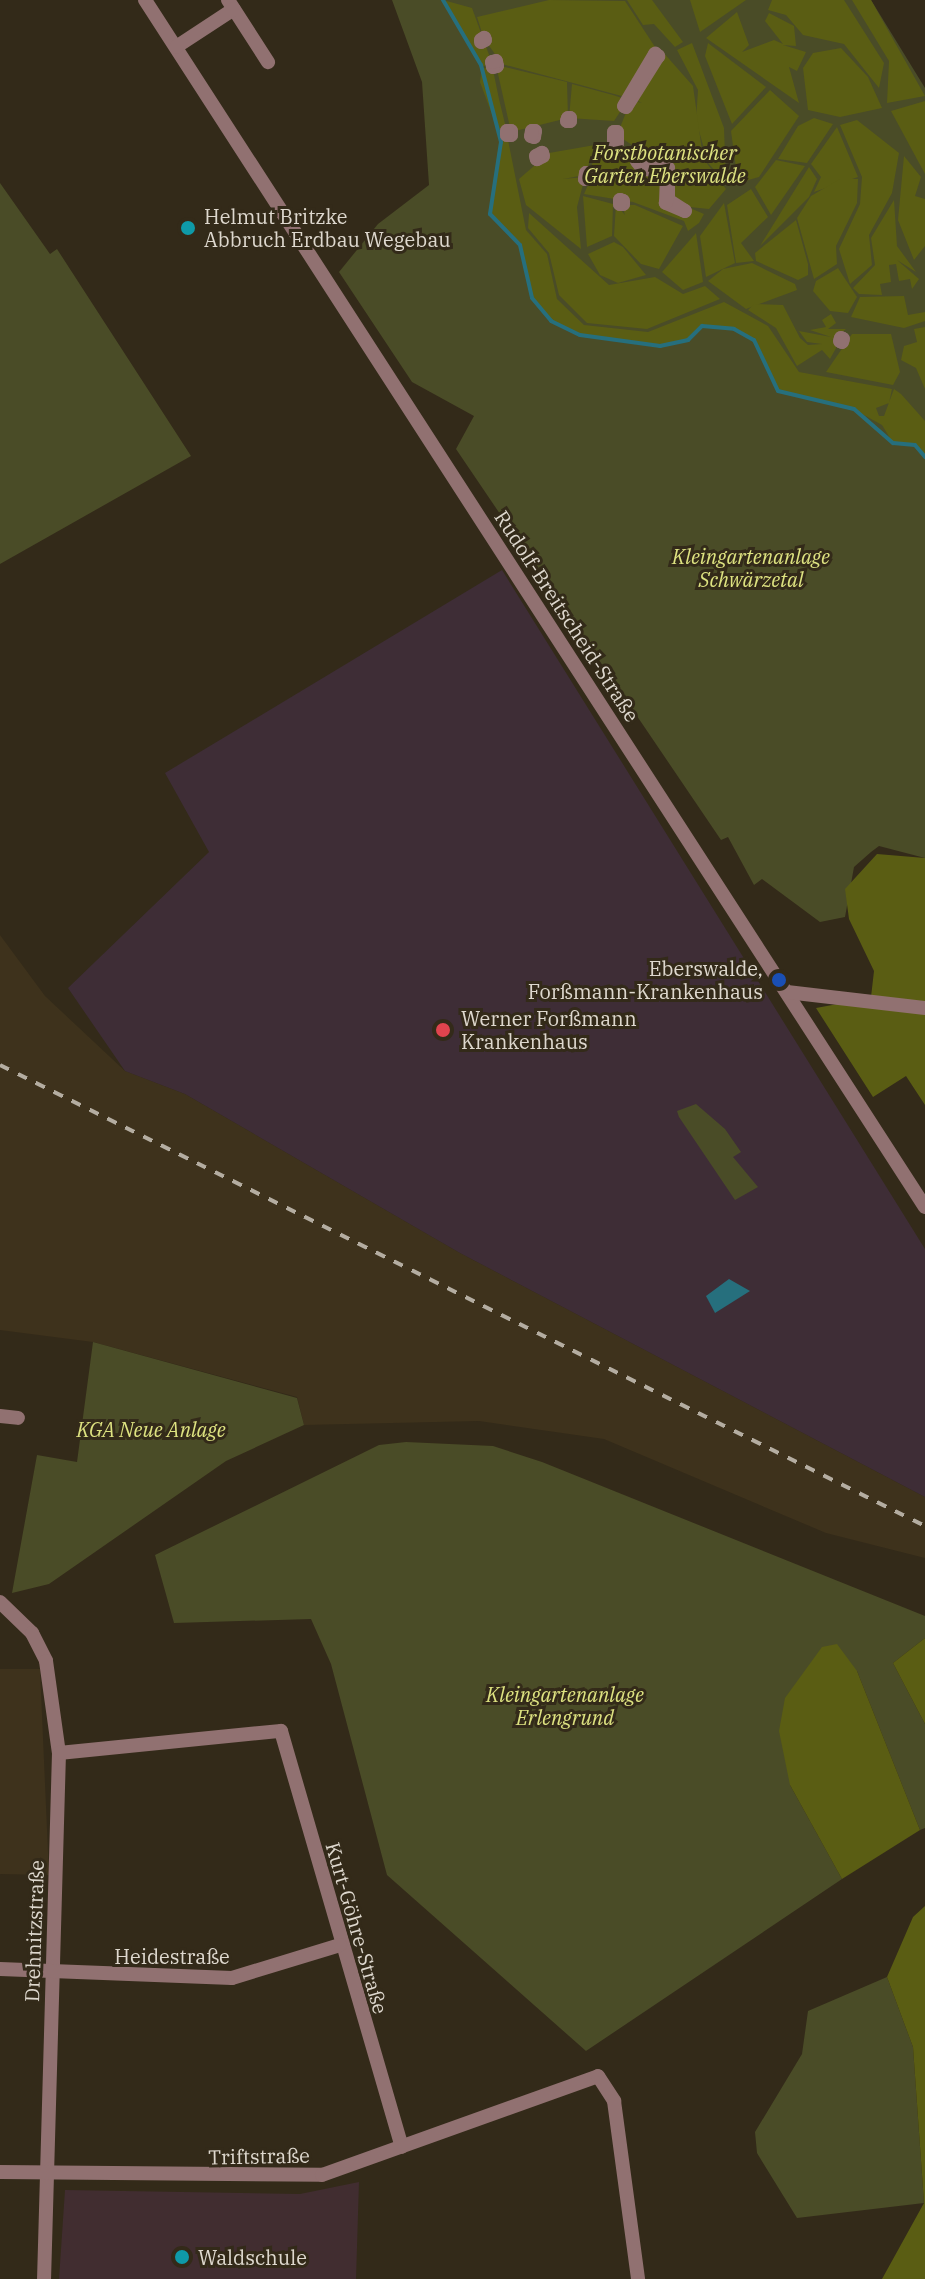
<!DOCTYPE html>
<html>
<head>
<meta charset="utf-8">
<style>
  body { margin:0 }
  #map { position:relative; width:925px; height:2279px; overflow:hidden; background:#332a19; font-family:"IBM Plex Serif",serif }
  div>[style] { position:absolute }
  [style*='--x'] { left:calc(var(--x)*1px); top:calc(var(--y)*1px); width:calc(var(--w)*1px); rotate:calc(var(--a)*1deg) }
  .built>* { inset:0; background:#3e321c }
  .education>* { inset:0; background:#412d30 }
  .medical>* { inset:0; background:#3e2d36 }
  .green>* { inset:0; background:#4a4c27 }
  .forest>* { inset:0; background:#5a5d13 }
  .water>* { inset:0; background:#266f7d }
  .stream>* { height:4px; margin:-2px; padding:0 2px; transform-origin:2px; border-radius:2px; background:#266f7d }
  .street>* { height:14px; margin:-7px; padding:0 7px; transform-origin:7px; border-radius:7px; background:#917171 }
  .rail>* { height:4px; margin-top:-2px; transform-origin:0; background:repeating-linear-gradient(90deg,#b4ada1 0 10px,transparent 0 20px) }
  .dots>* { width:22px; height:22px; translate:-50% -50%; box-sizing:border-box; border:4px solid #332a19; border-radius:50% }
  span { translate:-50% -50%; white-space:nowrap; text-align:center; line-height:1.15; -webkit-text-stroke:6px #332a19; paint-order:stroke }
  .park-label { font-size:20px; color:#dee381; font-style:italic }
  .poi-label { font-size:20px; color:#ded8ce }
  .left { translate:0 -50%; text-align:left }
  .right { translate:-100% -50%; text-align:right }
  .street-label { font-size:20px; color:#ded8ce }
</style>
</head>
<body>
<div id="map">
  <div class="built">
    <i style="clip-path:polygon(0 935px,45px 996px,125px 1071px,185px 1094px,460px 1253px,925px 1497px,925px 1558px,826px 1533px,604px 1439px,479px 1421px,304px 1425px,297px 1397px,93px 1342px,0 1330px)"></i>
    <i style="clip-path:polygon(0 1669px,40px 1669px,49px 1875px,0 1874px)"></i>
  </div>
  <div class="education">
    <i style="clip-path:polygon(359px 2182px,356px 2279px,59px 2279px,65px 2190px,300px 2194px)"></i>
  </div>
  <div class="medical">
    <i style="clip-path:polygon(502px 570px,925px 1249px,925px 1497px,460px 1253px,185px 1094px,125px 1071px,68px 988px,209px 852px,165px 773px)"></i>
  </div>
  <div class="green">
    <i style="clip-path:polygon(392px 0,871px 0,925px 88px,925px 858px,879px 846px,871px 852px,854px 867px,845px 917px,820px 922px,762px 879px,754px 885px,728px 837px,721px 840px,456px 449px,474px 416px,412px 382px,339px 272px,378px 224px,429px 185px,422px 82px)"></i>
    <i style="clip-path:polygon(0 183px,50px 254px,57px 249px,191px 456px,0 564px)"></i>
    <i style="clip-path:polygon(696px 1104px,725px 1129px,741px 1152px,733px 1157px,758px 1187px,735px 1200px,679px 1117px,677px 1111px)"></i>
    <i style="clip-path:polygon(93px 1342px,297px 1398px,304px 1425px,226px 1461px,49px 1584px,12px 1593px,37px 1455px,77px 1462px)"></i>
    <i style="clip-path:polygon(406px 1442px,493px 1446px,542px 1462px,925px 1616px,925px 1638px,893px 1663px,925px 1724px,925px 1828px,920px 1830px,857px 1671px,790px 1785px,842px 1879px,586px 2051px,387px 1875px,331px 1664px,311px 1619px,174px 1623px,155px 1555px,379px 1445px)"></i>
    <i style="clip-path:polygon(887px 1977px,913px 2047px,924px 2203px,797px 2218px,757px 2153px,755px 2132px,802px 2054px,808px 2011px)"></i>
  </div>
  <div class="forest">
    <i style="clip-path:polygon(443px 0,472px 8px,492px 63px,482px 67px)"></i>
    <i style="clip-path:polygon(549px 0,625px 1px,657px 50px,629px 98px,502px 64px,485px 40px,493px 36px,484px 39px,477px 17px)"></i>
    <i style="clip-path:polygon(627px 0,652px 0,683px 42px,675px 47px,654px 24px,643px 25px)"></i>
    <i style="clip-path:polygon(690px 0,746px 0,700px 32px)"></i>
    <i style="clip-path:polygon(772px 0,844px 0,884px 63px,879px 88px,844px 44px,803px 35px,786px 15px,768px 10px)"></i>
    <i style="clip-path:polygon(852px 0,871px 0,925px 96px,887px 103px,889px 61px)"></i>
    <i style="clip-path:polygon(737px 12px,749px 45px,742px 52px,774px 40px,783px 44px,765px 21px,769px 13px,794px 26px,796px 46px,783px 45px,806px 52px,797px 71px,789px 67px,799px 103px,706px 38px)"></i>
    <i style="clip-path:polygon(692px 43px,724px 128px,726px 183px,708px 163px,696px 120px,698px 90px,677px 50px)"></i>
    <i style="clip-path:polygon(708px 43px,766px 87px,732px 124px,705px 56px)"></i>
    <i style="clip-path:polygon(841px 48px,868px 77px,882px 108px,840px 117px,808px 110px,803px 68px,813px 53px)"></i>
    <i style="clip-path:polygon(662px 51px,693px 86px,703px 158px,726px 189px,709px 209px,670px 205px,671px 171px,617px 135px,631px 100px,642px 103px,632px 98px)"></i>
    <i style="clip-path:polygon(492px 65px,499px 99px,507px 132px,497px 128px,480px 82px,482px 69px)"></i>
    <i style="clip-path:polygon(496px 65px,567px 82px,568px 118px,511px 132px)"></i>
    <i style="clip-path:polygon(572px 84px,613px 95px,628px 100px,614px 121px,569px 118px)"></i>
    <i style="clip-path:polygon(770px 90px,799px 116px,759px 177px,738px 183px,731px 131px)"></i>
    <i style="clip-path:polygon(925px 101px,925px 174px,891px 111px)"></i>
    <i style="clip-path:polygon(814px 118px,833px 124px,807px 163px,778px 159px,798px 126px)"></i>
    <i style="clip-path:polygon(857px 120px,899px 153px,892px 193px,869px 235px,872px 265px,850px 284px,839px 249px,860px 204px,862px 177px,840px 125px)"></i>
    <i style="clip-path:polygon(837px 127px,858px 177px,814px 192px,821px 177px,811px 164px)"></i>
    <i style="clip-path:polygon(507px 135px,526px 230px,547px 254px,557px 299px,584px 325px,648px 332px,724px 302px,768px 326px,799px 372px,892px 389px,889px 403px,876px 408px,879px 416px,884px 416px,894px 389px,901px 394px,925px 421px,925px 457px,915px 445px,893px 443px,882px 425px,855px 410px,778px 391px,754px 340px,734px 329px,702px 326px,688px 340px,660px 346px,588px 337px,551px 321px,531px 295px,522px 248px,489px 210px,500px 137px)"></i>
    <i style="clip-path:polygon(599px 143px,638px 166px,663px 169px,664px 197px,704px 214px,699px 223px,688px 231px,684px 221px,633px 202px,584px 194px,592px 176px,600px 177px,589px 174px)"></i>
    <i style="clip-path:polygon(595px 145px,585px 175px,563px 179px,585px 177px,577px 207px,581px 249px,526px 205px,519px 179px,549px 153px)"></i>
    <i style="clip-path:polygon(904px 156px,921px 177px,915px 196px,925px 199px,925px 246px,914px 260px,898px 220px)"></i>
    <i style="clip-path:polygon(776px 160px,805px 166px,771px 215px,755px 187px)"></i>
    <i style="clip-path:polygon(809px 167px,817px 179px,809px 197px,760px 246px)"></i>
    <i style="clip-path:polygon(840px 179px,858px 179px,857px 203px,836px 246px,837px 264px,814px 279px,797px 218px,811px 196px)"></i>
    <i style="clip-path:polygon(751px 189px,768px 217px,741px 243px,754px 261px,736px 263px,727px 205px)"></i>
    <i style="clip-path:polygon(583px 196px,613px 204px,612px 236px,587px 247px)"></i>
    <i style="clip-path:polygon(894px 200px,897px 246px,916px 272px,897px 260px,919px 279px,912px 289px,910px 279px,899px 281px,896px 264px,889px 265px,891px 282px,880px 284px,882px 295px,859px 294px,853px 288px,875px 265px,871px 238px)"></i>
    <i style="clip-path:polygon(724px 203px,735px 263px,706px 277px,700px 236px)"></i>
    <i style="clip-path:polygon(616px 204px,625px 215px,622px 205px,635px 205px,683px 226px,659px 269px,641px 264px,614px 236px)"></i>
    <i style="clip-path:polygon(529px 213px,609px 285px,655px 277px,683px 294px,705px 286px,720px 299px,647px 329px,587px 323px,559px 295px,549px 253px,528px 228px)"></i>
    <i style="clip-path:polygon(796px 220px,808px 264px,808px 275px,798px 280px,756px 261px,755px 253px)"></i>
    <i style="clip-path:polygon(696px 233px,703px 282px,683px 290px,662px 272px)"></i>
    <i style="clip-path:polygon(614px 242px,623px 247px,646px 275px,618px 283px,600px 275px,588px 254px)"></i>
    <i style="clip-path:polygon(752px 263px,795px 284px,797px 290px,746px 309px,708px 281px,723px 269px)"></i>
    <i style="clip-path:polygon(838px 268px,857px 297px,848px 313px,830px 311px,813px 291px,816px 281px)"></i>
    <i style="clip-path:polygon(904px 296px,908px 315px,925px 312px,925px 321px,904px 328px,851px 317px,860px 297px)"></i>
    <i style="clip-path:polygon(754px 304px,783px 305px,800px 338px,808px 345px,822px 344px,807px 342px,799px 331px,831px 337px,810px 330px,826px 327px,822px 320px,831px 314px,836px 323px,828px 329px,846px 329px,832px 340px,840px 341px,830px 359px,822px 350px,797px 366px,776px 328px,748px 310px)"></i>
    <i style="clip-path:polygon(925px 327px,925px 389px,916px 368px,901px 360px,904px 346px,917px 342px,914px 329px)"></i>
    <i style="clip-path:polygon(852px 334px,891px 334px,900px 372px,893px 385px,826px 372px)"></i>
    <i style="clip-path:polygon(877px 854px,925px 858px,925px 1006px,871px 997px,874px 971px,849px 919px,845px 889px)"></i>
    <i style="clip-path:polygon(843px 1003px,925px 1012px,925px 1105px,906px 1076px,873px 1097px,816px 1008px)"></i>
    <i style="clip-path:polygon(925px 1638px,925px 1724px,893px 1663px)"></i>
    <i style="clip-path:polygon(837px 1644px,857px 1671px,920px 1830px,842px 1879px,790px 1785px,779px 1731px,785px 1698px,822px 1647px)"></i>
    <i style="clip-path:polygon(925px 1906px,925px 2279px,882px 2279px,924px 2203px,913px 2047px,887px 1977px,913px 1917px)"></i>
  </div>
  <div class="water">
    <i style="clip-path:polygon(729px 1279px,750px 1291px,715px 1313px,706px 1296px)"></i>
  </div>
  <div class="stream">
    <i style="--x:443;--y:0;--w:75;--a:59.7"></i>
    <i style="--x:481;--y:65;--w:80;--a:75.4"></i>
    <i style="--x:501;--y:142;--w:73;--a:98.7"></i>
    <i style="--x:490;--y:214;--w:43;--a:45.9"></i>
    <i style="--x:520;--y:245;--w:54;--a:77.2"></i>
    <i style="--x:532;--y:298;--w:30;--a:50"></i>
    <i style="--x:551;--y:321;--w:32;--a:26"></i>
    <i style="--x:580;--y:335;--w:81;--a:7.8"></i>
    <i style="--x:660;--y:346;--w:29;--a:-12"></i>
    <i style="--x:688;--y:340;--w:20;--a:-45"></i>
    <i style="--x:702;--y:326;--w:32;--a:5"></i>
    <i style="--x:734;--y:329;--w:23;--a:29"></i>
    <i style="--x:754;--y:340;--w:56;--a:64.8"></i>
    <i style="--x:778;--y:391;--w:78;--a:13.3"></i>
    <i style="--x:854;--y:409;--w:52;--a:41.1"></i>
    <i style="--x:893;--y:443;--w:22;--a:5"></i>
    <i style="--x:915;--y:445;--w:16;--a:50"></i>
  </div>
  <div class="street">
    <i style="--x:145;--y:0;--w:1437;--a:57.13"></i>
    <i style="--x:228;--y:0;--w:74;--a:57.2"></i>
    <i style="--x:484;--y:38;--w:2;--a:63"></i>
    <i style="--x:485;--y:40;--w:4;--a:153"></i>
    <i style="--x:481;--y:42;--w:2;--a:-90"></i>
    <i style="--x:481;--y:40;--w:4;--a:-34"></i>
    <i style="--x:176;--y:47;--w:69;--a:-33.2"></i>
    <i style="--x:655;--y:54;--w:4;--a:34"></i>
    <i style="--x:658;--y:56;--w:60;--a:122.1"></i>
    <i style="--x:626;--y:107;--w:2;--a:-153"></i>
    <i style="--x:624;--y:106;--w:61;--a:-59.2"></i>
    <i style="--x:496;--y:61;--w:5;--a:79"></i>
    <i style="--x:497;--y:66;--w:4;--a:166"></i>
    <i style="--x:493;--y:67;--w:5;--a:-101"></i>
    <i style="--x:492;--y:62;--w:4;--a:-14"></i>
    <i style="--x:568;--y:118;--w:2;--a:0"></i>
    <i style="--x:570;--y:118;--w:3;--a:90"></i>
    <i style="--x:570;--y:121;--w:3;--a:180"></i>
    <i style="--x:567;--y:121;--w:3;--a:-72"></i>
    <i style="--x:507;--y:131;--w:4;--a:0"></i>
    <i style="--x:511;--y:131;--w:4;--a:90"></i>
    <i style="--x:511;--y:135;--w:4;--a:180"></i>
    <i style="--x:507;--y:135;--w:4;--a:-90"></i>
    <i style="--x:532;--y:131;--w:3;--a:0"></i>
    <i style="--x:535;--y:131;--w:6;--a:99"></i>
    <i style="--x:534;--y:137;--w:3;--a:-162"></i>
    <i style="--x:531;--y:136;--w:5;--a:-79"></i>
    <i style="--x:614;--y:132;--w:3;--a:0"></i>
    <i style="--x:617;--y:132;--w:11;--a:90"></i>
    <i style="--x:617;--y:143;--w:3;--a:180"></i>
    <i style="--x:614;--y:143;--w:11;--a:-90"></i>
    <i style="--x:542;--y:153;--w:3;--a:72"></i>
    <i style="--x:543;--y:156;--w:7;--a:153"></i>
    <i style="--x:537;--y:159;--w:3;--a:-108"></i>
    <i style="--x:536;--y:156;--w:7;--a:-27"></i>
    <i style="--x:637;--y:161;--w:32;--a:13"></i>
    <i style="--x:668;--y:168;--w:32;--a:90"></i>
    <i style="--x:668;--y:200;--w:20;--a:33"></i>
    <i style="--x:685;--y:211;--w:21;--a:-157"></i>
    <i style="--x:666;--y:203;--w:32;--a:-88"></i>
    <i style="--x:667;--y:171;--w:24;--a:-175"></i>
    <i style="--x:643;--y:169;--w:10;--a:-127"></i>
    <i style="--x:586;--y:173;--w:3;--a:18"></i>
    <i style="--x:589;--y:174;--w:5;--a:101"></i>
    <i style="--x:588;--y:179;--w:3;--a:180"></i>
    <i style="--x:585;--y:179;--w:6;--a:-81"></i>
    <i style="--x:620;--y:200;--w:3;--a:18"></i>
    <i style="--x:623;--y:201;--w:3;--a:90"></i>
    <i style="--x:623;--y:204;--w:3;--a:180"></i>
    <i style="--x:620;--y:204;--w:4;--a:-90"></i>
    <i style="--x:841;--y:338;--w:2;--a:27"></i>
    <i style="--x:843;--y:339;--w:3;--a:108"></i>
    <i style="--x:842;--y:342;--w:2;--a:-153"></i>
    <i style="--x:840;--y:341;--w:3;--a:-72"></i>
    <i style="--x:787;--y:992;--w:139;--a:6.6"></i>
    <i style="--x:0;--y:1416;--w:18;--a:6"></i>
    <i style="--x:0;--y:1602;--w:45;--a:44.1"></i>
    <i style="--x:32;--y:1633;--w:31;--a:63"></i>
    <i style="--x:46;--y:1661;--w:93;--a:82"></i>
    <i style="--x:59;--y:1753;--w:526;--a:91.63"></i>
    <i style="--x:59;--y:1753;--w:223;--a:-5.7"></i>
    <i style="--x:281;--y:1731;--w:433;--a:73.8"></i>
    <i style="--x:0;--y:1969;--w:232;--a:2.2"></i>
    <i style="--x:232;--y:1978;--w:113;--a:-17"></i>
    <i style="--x:0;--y:2172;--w:322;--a:0.5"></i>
    <i style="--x:322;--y:2175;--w:293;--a:-19.7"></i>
    <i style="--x:598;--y:2076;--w:30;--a:57"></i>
    <i style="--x:614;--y:2101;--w:180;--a:82.3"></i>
  </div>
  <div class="rail">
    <i style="--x:0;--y:1065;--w:1034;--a:26.49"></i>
  </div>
  <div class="dots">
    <i style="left:188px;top:228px;background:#0f9aa8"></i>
    <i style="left:779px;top:980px;background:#1a4fb4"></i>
    <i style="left:443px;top:1030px;background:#e0444e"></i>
    <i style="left:182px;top:2257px;background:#0f9aa8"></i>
  </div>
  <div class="park-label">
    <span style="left:665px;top:164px">Forstbotanischer<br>Garten Eberswalde</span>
    <span style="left:751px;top:568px">Kleingartenanlage<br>Schwärzetal</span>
    <span style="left:151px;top:1429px">KGA Neue Anlage</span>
    <span style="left:565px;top:1706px">Kleingartenanlage<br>Erlengrund</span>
  </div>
  <div class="poi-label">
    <span class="left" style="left:204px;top:228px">Helmut Britzke<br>Abbruch Erdbau Wegebau</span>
    <span class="right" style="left:763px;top:980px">Eberswalde,<br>Forßmann-Krankenhaus</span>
    <span class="left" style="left:461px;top:1030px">Werner Forßmann<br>Krankenhaus</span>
    <span class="left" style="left:198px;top:2257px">Waldschule</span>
  </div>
  <div class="street-label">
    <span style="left:567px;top:616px;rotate:57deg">Rudolf-Breitscheid-Straße</span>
    <span style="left:357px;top:1928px;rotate:74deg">Kurt-Göhre-Straße</span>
    <span style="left:34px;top:1931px;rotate:-88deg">Drehnitzstraße</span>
    <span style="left:172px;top:1956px">Heidestraße</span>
    <span style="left:259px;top:2156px;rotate:-1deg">Triftstraße</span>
  </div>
</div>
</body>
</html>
